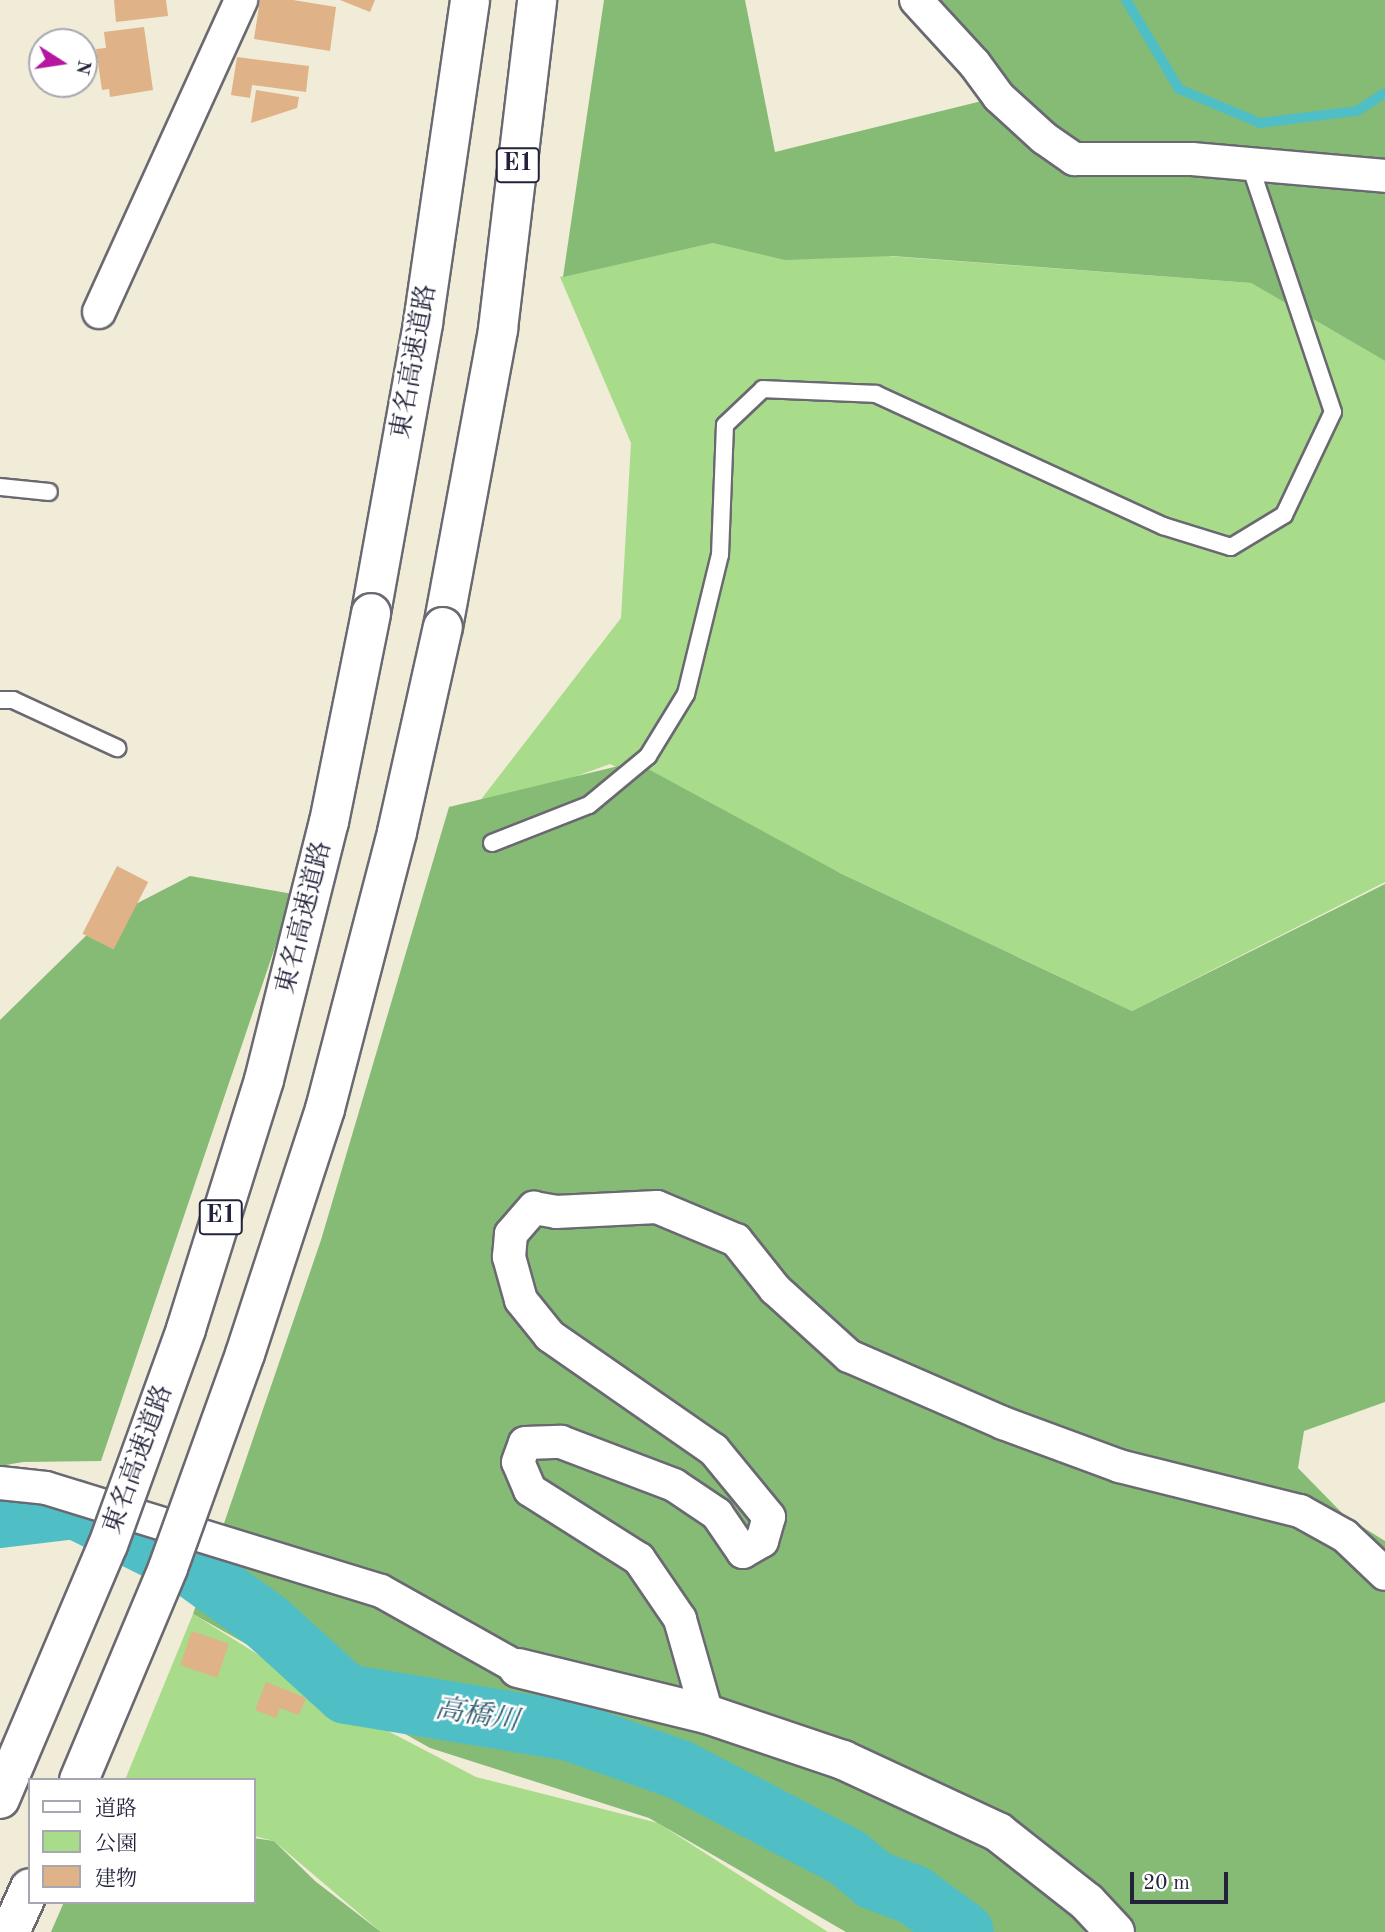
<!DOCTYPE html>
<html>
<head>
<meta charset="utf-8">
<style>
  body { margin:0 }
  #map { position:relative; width:1385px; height:1932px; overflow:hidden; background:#f0ecd7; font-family:"Old Standard TT","Noto Serif JP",serif }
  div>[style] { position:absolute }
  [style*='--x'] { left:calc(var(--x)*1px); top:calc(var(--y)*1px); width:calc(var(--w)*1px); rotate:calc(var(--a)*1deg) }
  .green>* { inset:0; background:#a8db8a }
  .forest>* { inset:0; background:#86bb76 }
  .stream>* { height:10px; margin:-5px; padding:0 5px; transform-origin:5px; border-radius:5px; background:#50bec5 }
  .river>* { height:60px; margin:-30px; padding:0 30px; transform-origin:30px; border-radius:30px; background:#50bec5 }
  .building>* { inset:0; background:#dfb287; transform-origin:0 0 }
  .roads { filter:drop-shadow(2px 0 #6a6972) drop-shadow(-2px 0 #6a6972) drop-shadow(0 2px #6a6972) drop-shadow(0 -2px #6a6972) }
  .lane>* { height:16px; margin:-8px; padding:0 8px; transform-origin:8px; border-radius:8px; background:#fff }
  .street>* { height:32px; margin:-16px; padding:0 16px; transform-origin:16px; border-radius:16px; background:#fff }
  .secondary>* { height:38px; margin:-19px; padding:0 19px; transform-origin:19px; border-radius:19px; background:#fff }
  .highway>* { height:38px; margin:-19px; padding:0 19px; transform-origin:19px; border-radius:19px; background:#fff }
  .bridges { filter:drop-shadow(2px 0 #6a6972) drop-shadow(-2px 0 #6a6972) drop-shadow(0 2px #6a6972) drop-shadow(0 -2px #6a6972) }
  .highway-bridge>* { height:38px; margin:-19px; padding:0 19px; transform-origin:19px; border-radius:19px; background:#fff }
  span { translate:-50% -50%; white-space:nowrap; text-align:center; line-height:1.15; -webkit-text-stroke:5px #fff; paint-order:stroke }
  .shield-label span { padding:2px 5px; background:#fff; border:2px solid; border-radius:5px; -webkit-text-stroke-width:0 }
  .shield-label { font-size:24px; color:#22223b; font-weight:700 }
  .street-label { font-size:26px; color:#22223b }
  .water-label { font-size:28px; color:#346072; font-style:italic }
  .legend { position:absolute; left:28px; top:1778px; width:228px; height:126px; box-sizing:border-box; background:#fff; border:2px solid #a7a7b1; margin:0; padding:9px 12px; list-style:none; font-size:21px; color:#22223b }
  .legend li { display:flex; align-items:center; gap:14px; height:35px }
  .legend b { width:35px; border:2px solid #a7a7b1 }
  .north { position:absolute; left:28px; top:28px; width:70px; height:70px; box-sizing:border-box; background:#fff; border:2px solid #a7a7b1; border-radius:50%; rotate:102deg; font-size:19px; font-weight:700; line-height:28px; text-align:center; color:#22223b }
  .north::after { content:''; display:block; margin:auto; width:24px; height:32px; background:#b5179e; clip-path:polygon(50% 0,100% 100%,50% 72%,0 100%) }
  .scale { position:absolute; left:1130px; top:1872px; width:98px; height:32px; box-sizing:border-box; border:4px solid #22223b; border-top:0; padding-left:9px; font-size:21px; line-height:24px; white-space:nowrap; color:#22223b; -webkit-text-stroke:5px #fff; paint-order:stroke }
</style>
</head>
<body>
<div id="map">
  <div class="green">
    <i style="clip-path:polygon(713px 243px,1251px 283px,1385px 361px,1385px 882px,1132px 1011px,610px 764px,469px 815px,621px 618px,631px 443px,560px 277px)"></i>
    <i style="clip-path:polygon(193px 1614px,344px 1708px,476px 1777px,658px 1823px,828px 1932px,381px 1932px,274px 1841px,254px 1836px,254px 1780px,125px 1780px)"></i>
  </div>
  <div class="forest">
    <i style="clip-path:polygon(604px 0,745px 0,775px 152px,998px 97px,919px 0,1385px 0,1385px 361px,1251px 283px,892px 256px,785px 260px,713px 243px,563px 277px)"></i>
    <i style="clip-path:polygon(635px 762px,840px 873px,1132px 1011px,1385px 884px,1385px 1402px,1304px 1431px,1298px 1468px,1345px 1516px,1385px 1541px,1385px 1932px,846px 1932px,649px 1818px,430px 1748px,193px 1614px,321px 1240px,449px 807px)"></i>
    <i style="clip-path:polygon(190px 876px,293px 894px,101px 1461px,23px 1462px,0 1466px,0 1020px,99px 923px)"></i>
    <i style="clip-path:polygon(254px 1838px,274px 1841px,315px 1881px,381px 1932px,51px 1932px,64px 1902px,254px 1902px)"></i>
  </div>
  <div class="stream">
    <i style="--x:1126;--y:0;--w:104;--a:59.2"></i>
    <i style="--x:1179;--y:89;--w:88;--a:22.8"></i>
    <i style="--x:1260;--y:123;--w:98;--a:-7.1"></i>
    <i style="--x:1357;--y:111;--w:33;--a:-33"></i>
  </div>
  <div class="river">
    <i style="--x:0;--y:1518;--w:76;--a:-6.8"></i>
    <i style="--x:75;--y:1509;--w:126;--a:26.4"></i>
    <i style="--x:188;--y:1565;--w:99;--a:35.9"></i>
    <i style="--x:268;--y:1623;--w:105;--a:42.3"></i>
    <i style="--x:346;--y:1694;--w:227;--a:9.4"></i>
    <i style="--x:570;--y:1731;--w:117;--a:19.5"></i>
    <i style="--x:680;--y:1770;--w:190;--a:27.6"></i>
    <i style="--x:848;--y:1858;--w:34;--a:40"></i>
    <i style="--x:874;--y:1880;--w:43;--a:20.6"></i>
    <i style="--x:914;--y:1895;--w:62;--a:36.5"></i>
  </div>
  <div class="building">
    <i style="clip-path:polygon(114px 0,166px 0,168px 16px,116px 22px)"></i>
    <i style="clip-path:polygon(260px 0,293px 0,336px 7px,330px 51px,254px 39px)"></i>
    <i style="clip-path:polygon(340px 0,375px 0,370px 12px)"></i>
    <i style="clip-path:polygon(144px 27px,153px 90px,110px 97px,109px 89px,102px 90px,96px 49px,106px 48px,104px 32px)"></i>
    <i style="clip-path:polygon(237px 57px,309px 66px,306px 92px,252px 85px,250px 98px,231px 95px)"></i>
    <i style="clip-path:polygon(256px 90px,299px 97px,297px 108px,251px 123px)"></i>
    <i style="left:117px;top:866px;width:35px;height:76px;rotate:27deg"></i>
    <i style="left:192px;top:1631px;width:39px;height:36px;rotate:19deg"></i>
    <i style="clip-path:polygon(266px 1682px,306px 1698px,299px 1715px,280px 1708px,276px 1718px,255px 1710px)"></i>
  </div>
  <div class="roads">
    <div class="lane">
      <i style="--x:0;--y:487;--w:49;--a:5.8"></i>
      <i style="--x:0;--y:700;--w:13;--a:0"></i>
      <i style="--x:13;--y:700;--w:115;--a:24.8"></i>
      <i style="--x:492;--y:843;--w:104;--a:-21.4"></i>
      <i style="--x:589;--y:805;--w:77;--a:-39.7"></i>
      <i style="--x:648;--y:756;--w:73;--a:-58.5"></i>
      <i style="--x:686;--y:694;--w:143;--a:-76.3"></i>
      <i style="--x:720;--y:555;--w:130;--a:-87.8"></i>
      <i style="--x:725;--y:425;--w:52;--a:-43.5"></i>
      <i style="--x:763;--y:389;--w:113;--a:2.5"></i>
      <i style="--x:876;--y:394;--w:316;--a:24.7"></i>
      <i style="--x:1163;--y:526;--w:71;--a:17.2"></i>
      <i style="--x:1231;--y:547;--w:62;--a:-31.1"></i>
      <i style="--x:1284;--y:515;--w:114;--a:-64.6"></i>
      <i style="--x:1333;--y:412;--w:261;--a:-108.6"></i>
    </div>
    <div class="street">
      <i style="--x:916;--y:0;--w:86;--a:47.4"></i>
      <i style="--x:974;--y:63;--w:42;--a:53.7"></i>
      <i style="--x:999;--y:97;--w:61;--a:42.3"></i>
      <i style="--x:1044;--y:138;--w:37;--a:35"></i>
      <i style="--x:1074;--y:159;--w:118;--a:0"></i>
      <i style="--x:1192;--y:159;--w:194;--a:5"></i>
      <i style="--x:99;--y:312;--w:343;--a:-65.5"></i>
      <i style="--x:0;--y:1483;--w:46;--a:6.2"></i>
      <i style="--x:46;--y:1488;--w:350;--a:17.1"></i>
      <i style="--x:381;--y:1591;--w:157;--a:29.3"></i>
      <i style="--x:707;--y:1714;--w:99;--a:-105.9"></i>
      <i style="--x:680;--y:1619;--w:73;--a:-124.3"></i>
      <i style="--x:639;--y:1559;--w:129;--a:-147.7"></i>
      <i style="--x:530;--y:1490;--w:30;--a:-113"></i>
      <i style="--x:518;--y:1462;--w:20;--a:-70"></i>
      <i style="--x:525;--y:1443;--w:36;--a:-2"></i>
      <i style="--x:561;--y:1442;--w:121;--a:20.8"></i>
      <i style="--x:674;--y:1485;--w:52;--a:34"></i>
      <i style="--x:717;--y:1514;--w:46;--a:55.6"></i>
      <i style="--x:743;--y:1552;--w:22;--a:-30"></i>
      <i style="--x:762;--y:1541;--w:25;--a:-74"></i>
      <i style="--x:769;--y:1517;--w:87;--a:-129.4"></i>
      <i style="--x:714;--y:1450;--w:200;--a:-145.2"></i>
      <i style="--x:550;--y:1336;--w:46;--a:-128.9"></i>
      <i style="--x:521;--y:1300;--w:45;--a:-105.6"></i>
      <i style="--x:509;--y:1257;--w:23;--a:-85"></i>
      <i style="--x:511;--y:1234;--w:35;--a:-49"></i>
      <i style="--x:534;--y:1208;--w:22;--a:10"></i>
      <i style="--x:556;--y:1212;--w:101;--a:-2.8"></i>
      <i style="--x:657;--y:1207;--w:86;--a:22.7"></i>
      <i style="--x:736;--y:1240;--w:63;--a:51.5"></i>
      <i style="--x:775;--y:1289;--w:100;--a:42.2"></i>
      <i style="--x:849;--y:1356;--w:168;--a:23.5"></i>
      <i style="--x:1003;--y:1423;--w:124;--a:20.3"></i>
      <i style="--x:1119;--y:1466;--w:187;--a:14"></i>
      <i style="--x:1300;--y:1511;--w:51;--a:29.1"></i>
      <i style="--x:1345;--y:1536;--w:55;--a:43.5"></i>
    </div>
    <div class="secondary">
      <i style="--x:518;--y:1668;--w:195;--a:13.7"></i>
      <i style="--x:707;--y:1714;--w:144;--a:18.7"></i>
      <i style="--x:843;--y:1760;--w:171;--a:24.9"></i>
      <i style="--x:998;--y:1832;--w:113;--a:38.2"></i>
      <i style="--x:1087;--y:1902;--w:41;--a:47"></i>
    </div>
    <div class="highway">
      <i style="--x:371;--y:613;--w:295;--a:-79.8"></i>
      <i style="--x:423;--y:323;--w:326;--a:-81.7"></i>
      <i style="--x:443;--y:627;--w:303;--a:-79.5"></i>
      <i style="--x:498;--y:329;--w:331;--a:-83.2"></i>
      <i style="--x:10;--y:1932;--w:48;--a:-65.6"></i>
    </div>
  </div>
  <div class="bridges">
    <div class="highway-bridge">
      <i style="--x:79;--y:1780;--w:230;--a:-67.2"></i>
      <i style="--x:168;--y:1568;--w:227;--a:-70.2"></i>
      <i style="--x:245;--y:1354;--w:258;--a:-71.9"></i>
      <i style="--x:325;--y:1109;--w:286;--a:-75.4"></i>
      <i style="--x:397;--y:832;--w:210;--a:-77.4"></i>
      <i style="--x:0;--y:1799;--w:276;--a:-67"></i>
      <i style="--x:108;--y:1545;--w:230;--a:-70.1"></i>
      <i style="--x:186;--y:1329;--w:261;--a:-72.6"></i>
      <i style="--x:264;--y:1080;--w:266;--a:-75.9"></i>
      <i style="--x:329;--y:822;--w:213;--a:-78.6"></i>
    </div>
  </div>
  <div class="shield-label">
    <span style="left:518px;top:165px">E1</span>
    <span style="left:221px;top:1217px">E1</span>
  </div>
  <div class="street-label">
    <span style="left:415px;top:362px;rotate:-80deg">東名高速道路</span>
    <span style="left:305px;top:918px;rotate:-76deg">東名高速道路</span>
    <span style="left:139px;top:1460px;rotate:-70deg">東名高速道路</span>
  </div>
  <div class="water-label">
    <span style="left:477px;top:1716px;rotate:9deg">高橋川</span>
  </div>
  <ul class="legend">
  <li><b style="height:9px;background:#fff"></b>道路</li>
  <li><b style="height:19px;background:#a8db8a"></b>公園</li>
  <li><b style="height:19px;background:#dfb287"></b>建物</li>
  </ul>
  <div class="north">N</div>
  <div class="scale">20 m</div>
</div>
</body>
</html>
